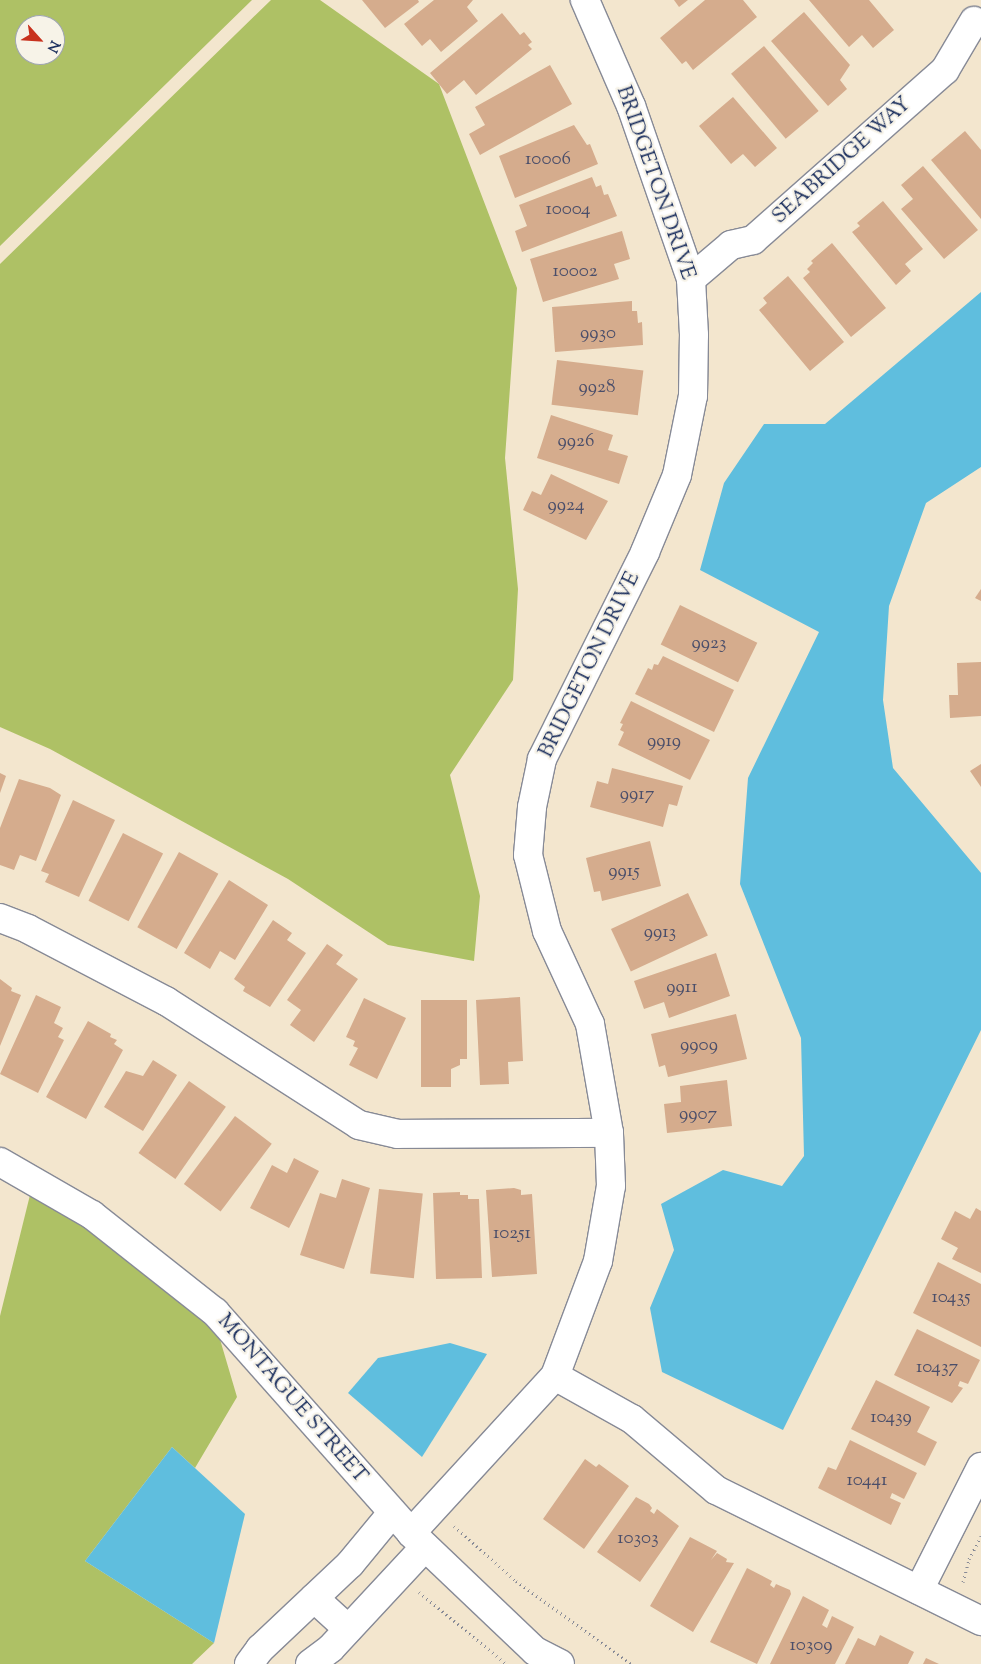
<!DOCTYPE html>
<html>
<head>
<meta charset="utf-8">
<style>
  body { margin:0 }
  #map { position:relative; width:981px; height:1664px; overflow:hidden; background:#f3e6ce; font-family:"Sorts Mill Goudy",serif }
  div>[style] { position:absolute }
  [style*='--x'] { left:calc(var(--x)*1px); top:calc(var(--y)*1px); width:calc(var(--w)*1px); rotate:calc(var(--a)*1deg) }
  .green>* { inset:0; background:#aec165 }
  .water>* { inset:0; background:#5fbede }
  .building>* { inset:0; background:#d5ac8d; transform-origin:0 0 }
  .path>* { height:3px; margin-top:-1.5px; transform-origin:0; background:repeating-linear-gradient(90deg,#878a96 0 1px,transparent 0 5px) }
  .roads { filter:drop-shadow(1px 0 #878a96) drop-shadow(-1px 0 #878a96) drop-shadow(0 1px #878a96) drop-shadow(0 -1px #878a96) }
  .minor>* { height:28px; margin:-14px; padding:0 14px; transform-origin:14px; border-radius:14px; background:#fff }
  .tertiary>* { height:28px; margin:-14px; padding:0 14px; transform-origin:14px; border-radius:14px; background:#fff }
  span { translate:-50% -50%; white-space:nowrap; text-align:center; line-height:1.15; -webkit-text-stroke:4.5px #f7f3e8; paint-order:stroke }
  .number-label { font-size:19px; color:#4a4e6a }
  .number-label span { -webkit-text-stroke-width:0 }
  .street-label { font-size:21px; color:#1b2f5e }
  .north { position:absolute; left:15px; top:15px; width:50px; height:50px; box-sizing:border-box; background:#f7f3e8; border:1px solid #9fa5b1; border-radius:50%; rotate:116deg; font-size:14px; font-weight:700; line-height:20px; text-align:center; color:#1b2f5e }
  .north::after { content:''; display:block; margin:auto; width:18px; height:22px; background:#c8321e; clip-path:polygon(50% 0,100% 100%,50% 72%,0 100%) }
</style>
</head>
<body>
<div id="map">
  <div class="green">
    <i style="clip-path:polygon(evenodd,0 0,252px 0,0 246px,0 0,25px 25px,55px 25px,55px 55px,25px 55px,25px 25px)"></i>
    <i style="clip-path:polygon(271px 0,320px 0,439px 84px,517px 288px,505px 458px,518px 589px,513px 680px,450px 775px,480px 896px,474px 961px,388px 945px,288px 879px,50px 749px,0 727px,0 264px)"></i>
    <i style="clip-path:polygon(30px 1195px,83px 1226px,205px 1321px,219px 1336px,237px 1397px,195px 1468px,172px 1447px,85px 1561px,214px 1643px,192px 1664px,0 1664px,0 1316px)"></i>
  </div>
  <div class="water">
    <i style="clip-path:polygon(981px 292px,981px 467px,926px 503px,889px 606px,883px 700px,893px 768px,981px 873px,981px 1030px,783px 1430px,662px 1372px,650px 1308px,674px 1250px,661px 1204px,723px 1170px,782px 1186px,804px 1156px,801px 1038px,740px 884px,748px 778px,819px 632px,700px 570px,724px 483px,764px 424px,825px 424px)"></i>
    <i style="clip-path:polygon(450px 1343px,487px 1354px,422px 1457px,348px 1393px,378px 1358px)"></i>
    <i style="clip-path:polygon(172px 1447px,245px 1514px,214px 1643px,85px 1561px)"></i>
  </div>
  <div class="building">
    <i style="clip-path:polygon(362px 0,418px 0,419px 2px,385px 28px)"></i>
    <i style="clip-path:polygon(434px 0,473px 0,467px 7px,478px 21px,441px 52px,430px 39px,422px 46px,404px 24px)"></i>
    <i style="clip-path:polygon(674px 0,688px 0,679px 7px)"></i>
    <i style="clip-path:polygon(705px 0,743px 0,757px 17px,693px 70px,686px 61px,682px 64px,660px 38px)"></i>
    <i style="clip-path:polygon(809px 0,869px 0,894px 30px,873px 48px,862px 35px,849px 47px)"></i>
    <i style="clip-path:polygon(804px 12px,850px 65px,840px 80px,847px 89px,828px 106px,771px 41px)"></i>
    <i style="clip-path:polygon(502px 13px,520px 35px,524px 32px,532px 42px,528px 45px,532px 49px,476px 95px,464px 80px,447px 94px,430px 73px)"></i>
    <i style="left:764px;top:46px;width:85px;height:43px;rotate:50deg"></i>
    <i style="clip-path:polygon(550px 65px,572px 104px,480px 155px,469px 134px,485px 125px,475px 107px)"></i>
    <i style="clip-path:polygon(733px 97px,777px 148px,755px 167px,743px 154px,731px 164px,699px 126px)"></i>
    <i style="clip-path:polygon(574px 125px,587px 145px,590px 144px,598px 164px,515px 198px,499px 156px)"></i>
    <i style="clip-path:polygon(965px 131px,981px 150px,981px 219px,931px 160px)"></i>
    <i style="clip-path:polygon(923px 166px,978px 230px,944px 259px,901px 209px,913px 199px,901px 185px)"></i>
    <i style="clip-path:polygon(592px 177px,596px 187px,601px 185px,604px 195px,608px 194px,617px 216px,522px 252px,515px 231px,527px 226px,519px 205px)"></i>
    <i style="clip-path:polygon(883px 201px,923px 249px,905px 264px,911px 271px,896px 285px,852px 232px,860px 226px,857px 223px)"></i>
    <i style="clip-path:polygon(622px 231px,630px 259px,614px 264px,619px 279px,543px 302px,530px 259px)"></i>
    <i style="clip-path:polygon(832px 243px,886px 308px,851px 337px,803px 278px,810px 272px,807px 269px,813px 263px,811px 261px)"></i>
    <i style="clip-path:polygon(788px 276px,844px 342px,810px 371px,759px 310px,767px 303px,763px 298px)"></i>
    <i style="clip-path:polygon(632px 301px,632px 311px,637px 311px,638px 323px,642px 322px,643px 345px,555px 352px,552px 307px)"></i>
    <i style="left:557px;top:360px;width:87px;height:45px;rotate:7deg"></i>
    <i style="clip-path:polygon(551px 415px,613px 435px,608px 450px,628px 456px,619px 484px,537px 458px)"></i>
    <i style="clip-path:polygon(551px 474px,608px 501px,586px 540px,523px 510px,532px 491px,541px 495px)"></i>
    <i style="clip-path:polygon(981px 589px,981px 601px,975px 598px)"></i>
    <i style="left:680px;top:605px;width:86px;height:44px;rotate:26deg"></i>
    <i style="clip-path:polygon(663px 656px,734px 690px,714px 732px,635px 694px,648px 668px,652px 670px,654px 664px,658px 665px)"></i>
    <i style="clip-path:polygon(981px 662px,981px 716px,950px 718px,949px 695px,958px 695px,957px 663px)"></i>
    <i style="clip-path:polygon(631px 701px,710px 740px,690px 780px,618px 745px,624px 732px,620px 730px,623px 724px,620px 723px)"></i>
    <i style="clip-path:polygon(981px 764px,981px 787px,970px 771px)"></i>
    <i style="clip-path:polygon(612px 768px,683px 786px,677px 806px,669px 804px,663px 827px,590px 807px,597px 781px,608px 784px)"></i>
    <i style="clip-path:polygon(0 773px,6px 776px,0 793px)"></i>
    <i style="clip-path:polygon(19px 779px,50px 788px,61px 795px,36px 861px,20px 855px,14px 870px,0 865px,0 828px)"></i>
    <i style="clip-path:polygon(73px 800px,115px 820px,79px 897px,45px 882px,49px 874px,41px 871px)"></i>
    <i style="left:123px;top:833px;width:45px;height:76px;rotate:27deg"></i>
    <i style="clip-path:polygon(650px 841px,661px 886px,602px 901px,600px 891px,594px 892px,586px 858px)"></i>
    <i style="left:179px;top:852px;width:45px;height:86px;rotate:29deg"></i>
    <i style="clip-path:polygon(229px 880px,268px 905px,235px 960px,220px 951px,210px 969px,184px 953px)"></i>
    <i style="left:688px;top:893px;width:47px;height:85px;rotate:65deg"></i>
    <i style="clip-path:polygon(273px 920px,292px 933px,287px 940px,306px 953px,270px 1007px,243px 991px,245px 987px,234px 979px)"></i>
    <i style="clip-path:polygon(327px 944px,343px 955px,336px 964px,358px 979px,314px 1042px,290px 1025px,301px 1010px,287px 1000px)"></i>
    <i style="clip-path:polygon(716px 953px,730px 996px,669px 1018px,664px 1002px,644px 1009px,634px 981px)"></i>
    <i style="clip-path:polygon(0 979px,12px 988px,11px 991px,21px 995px,0 1046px)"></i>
    <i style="clip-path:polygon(36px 995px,61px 1007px,54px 1023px,63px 1028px,58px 1037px,64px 1040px,38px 1093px,0 1074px)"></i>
    <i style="clip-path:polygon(520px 997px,523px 1061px,508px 1062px,509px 1084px,480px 1085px,476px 1000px)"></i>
    <i style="clip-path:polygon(364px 998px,406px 1018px,377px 1079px,349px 1065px,358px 1048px,353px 1046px,355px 1041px,346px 1037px)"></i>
    <i style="clip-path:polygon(421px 1000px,467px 1000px,467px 1059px,460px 1059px,460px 1065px,451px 1069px,451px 1087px,421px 1087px)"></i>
    <i style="clip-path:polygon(736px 1014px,747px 1059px,668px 1077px,665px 1065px,659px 1067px,651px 1034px)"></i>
    <i style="clip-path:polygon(88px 1021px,111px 1034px,110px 1037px,117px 1040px,114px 1044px,123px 1050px,86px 1119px,46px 1097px)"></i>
    <i style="clip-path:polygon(153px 1060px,177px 1075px,143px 1131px,104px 1107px,126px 1071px,143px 1076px)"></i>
    <i style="clip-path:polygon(727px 1080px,732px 1126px,667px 1133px,664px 1104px,681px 1102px,680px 1086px)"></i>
    <i style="left:189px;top:1081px;width:45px;height:88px;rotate:35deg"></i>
    <i style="left:235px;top:1116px;width:46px;height:85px;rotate:37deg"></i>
    <i style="clip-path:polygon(294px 1158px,319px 1171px,289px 1228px,250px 1208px,272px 1165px,287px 1173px)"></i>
    <i style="clip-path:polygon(342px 1179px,370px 1188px,344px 1269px,300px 1255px,320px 1193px,336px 1198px)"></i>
    <i style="clip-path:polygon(514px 1188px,521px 1190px,521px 1195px,532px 1194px,537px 1274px,492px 1277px,486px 1190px)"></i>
    <i style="left:379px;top:1189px;width:44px;height:85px;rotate:6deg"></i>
    <i style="clip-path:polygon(460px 1192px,460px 1195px,468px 1195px,468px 1199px,479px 1199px,482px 1278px,436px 1279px,433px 1193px)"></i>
    <i style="clip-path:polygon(976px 1208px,981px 1211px,981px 1273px,952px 1259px,958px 1248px,941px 1239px,955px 1211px,970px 1219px)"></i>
    <i style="clip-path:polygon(938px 1262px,981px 1284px,981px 1347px,913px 1313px)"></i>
    <i style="clip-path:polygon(917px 1329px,980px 1360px,968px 1384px,960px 1381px,958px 1386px,963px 1388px,952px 1403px,894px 1375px)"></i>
    <i style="clip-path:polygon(876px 1380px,930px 1407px,917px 1432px,937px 1442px,925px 1466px,851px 1429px)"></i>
    <i style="clip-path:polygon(850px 1440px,917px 1473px,904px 1499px,892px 1493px,890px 1498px,901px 1503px,891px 1525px,818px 1488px,828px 1467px,836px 1470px)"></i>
    <i style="clip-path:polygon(585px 1459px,596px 1467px,599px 1464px,629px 1486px,584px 1549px,543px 1519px)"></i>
    <i style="clip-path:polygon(636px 1497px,649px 1504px,652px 1508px,650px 1511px,654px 1514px,657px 1509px,679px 1526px,640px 1582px,597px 1552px)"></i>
    <i style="clip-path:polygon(690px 1537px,717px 1551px,711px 1560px,717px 1553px,727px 1559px,726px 1562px,734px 1563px,693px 1632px,650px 1606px)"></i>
    <i style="clip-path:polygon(747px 1568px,772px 1581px,770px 1585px,774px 1588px,776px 1584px,790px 1590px,791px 1594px,757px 1664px,710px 1642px)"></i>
    <i style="clip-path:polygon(803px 1596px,829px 1610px,822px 1625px,827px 1628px,832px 1616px,854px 1627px,835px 1664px,770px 1664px)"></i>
    <i style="clip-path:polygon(880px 1635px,914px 1652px,908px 1664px,845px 1664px,858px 1638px,875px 1646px)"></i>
    <i style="clip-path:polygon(926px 1658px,939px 1664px,923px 1664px)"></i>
  </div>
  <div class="path">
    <i style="--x:454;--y:1526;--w:83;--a:41.6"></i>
    <i style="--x:516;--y:1581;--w:142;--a:35.8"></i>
    <i style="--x:963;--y:1582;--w:24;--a:-75"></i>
    <i style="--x:969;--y:1559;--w:26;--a:-62"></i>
    <i style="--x:419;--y:1592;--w:112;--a:39.5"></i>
  </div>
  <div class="roads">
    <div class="minor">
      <i style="--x:691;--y:279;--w:52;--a:-40.4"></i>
      <i style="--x:731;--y:245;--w:23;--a:-13"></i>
      <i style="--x:753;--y:240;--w:256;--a:-41.5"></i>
      <i style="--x:945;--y:70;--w:57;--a:-59.4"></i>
      <i style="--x:0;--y:918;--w:30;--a:21"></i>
      <i style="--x:28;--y:929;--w:156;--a:27.6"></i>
      <i style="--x:166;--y:1001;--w:229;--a:32.7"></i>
      <i style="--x:359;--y:1125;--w:40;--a:13"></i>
      <i style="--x:398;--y:1134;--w:211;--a:-0.3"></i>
      <i style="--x:555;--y:1376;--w:88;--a:29.2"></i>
      <i style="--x:632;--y:1419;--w:110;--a:40.2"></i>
      <i style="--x:716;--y:1490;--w:296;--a:26.3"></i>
      <i style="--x:411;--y:1533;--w:213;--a:-47.5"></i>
      <i style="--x:555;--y:1376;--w:123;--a:-69.5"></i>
      <i style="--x:598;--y:1261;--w:76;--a:-80.2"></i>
      <i style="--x:611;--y:1186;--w:53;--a:-92.2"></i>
      <i style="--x:609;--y:1133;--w:111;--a:-99.9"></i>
      <i style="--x:590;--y:1024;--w:102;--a:-114.8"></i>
      <i style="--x:547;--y:931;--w:78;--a:-104"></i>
      <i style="--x:528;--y:855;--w:48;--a:-85.2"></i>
      <i style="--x:532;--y:807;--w:49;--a:-78.2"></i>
      <i style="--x:542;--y:759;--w:231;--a:-63.5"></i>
      <i style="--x:645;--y:552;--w:83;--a:-67.4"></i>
      <i style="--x:677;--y:475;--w:81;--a:-78.6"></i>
      <i style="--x:693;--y:396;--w:61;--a:-89.1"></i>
      <i style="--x:694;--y:335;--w:56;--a:-93.1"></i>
      <i style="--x:691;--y:279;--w:183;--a:-109.1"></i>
      <i style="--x:631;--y:106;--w:116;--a:-113.5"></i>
      <i style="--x:919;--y:1590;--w:138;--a:-63.2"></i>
      <i style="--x:314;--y:1598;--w:46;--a:42.4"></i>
      <i style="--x:249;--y:1664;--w:19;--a:-54"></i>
      <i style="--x:260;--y:1649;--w:124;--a:-43.4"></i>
      <i style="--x:350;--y:1564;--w:66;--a:-50.5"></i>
      <i style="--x:310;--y:1664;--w:26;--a:-37"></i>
      <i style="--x:331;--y:1648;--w:138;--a:-47.1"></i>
    </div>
    <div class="tertiary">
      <i style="--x:0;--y:1162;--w:106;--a:29.9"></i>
      <i style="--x:92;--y:1215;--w:157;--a:38.3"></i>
      <i style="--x:215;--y:1312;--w:295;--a:48.4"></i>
      <i style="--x:411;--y:1533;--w:171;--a:43.6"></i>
      <i style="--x:535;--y:1651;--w:28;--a:27"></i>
    </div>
  </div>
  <div class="number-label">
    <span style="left:548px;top:160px">10006</span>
    <span style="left:568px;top:210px">10004</span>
    <span style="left:575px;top:272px">10002</span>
    <span style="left:598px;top:334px">9930</span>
    <span style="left:597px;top:388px">9928</span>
    <span style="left:576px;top:442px">9926</span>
    <span style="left:566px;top:506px">9924</span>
    <span style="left:709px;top:644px">9923</span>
    <span style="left:664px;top:742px">9919</span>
    <span style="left:637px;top:795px">9917</span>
    <span style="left:624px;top:872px">9915</span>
    <span style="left:660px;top:933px">9913</span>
    <span style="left:682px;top:988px">9911</span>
    <span style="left:699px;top:1046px">9909</span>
    <span style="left:698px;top:1115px">9907</span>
    <span style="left:512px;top:1234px">10251</span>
    <span style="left:951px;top:1298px">10435</span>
    <span style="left:937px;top:1368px">10437</span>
    <span style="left:891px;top:1418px">10439</span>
    <span style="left:867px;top:1481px">10441</span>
    <span style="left:638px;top:1539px">10303</span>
    <span style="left:811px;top:1646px">10309</span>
  </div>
  <div class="street-label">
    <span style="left:842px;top:161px;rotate:-42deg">SEABRIDGE WAY</span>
    <span style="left:655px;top:183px;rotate:71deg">BRIDGETON DRIVE</span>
    <span style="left:590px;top:665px;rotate:-64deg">BRIDGETON DRIVE</span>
    <span style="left:292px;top:1399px;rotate:49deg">MONTAGUE STREET</span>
  </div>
  <div class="north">N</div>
</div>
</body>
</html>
